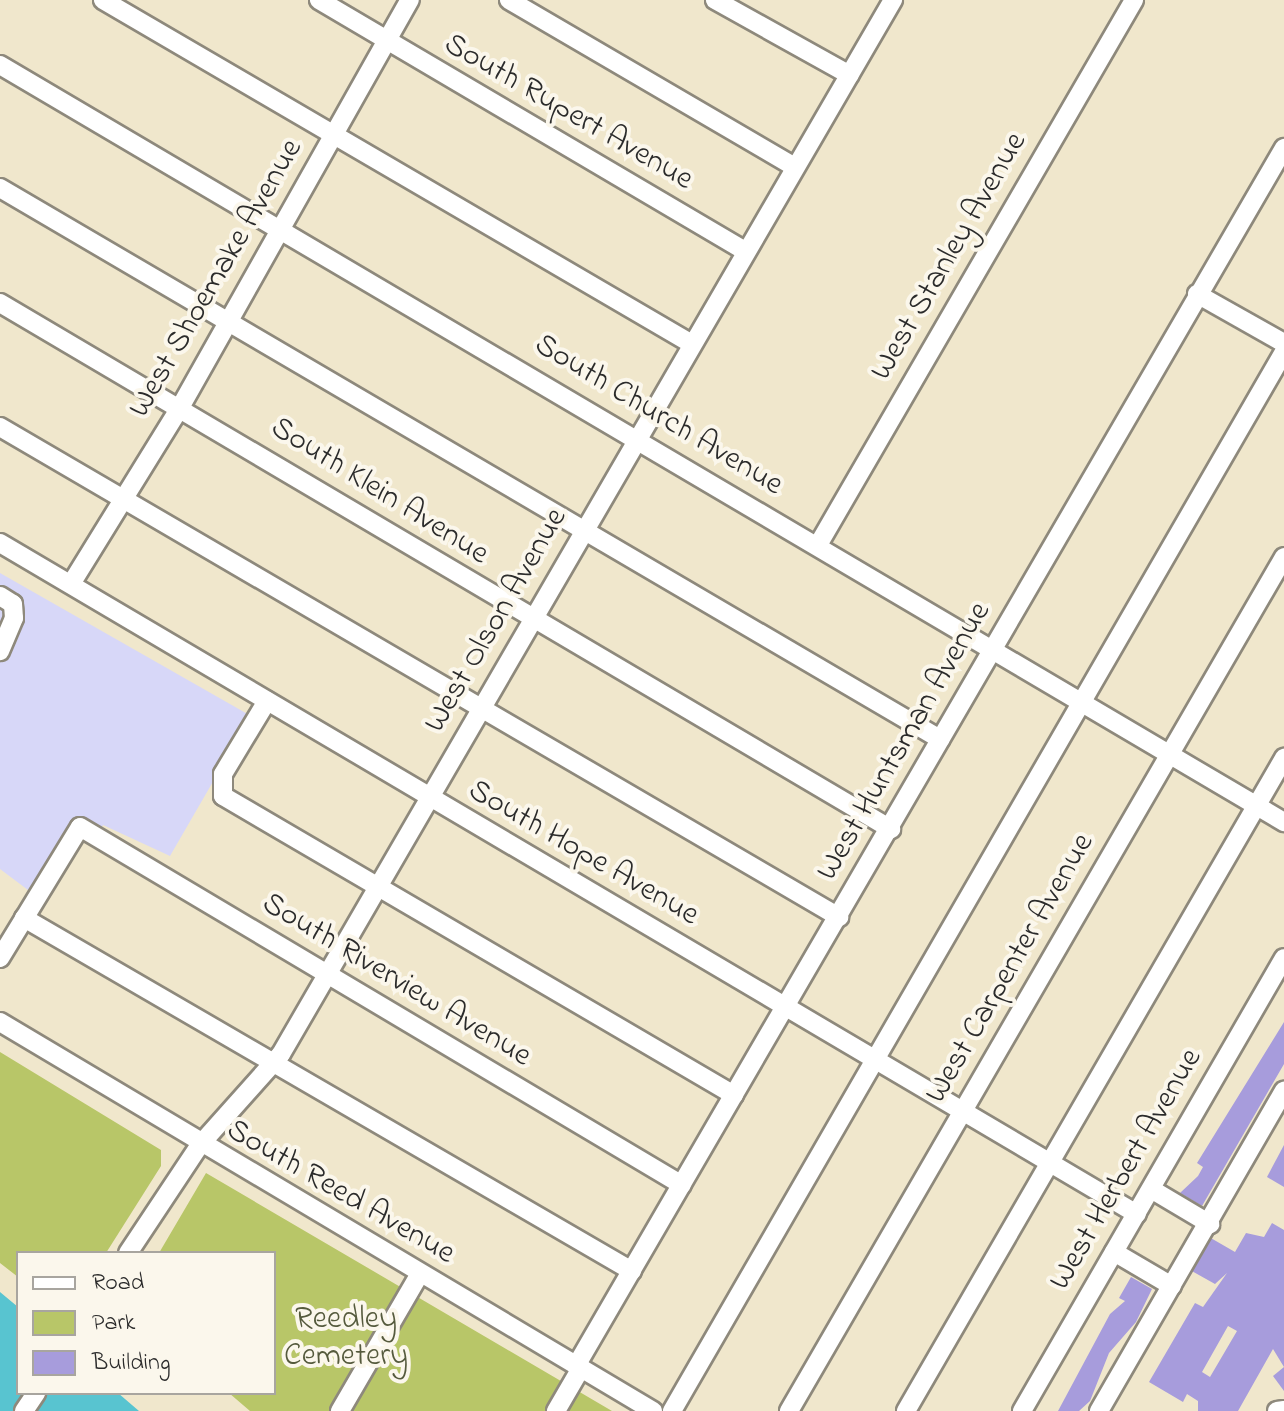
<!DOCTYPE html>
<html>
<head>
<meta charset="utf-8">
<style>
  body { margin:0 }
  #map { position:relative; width:1284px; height:1411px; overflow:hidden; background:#f0e7cc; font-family:"Indie Flower",sans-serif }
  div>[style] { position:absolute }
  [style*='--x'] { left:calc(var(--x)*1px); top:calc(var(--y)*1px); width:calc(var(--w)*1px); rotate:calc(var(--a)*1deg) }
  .built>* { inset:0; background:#d7d7f8 }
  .green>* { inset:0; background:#b8c668 }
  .water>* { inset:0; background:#58c4d0 }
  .building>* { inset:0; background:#a79cdc }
  .roads { filter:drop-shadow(2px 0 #8e897c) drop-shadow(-2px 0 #8e897c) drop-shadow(0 2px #8e897c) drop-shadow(0 -2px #8e897c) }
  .minor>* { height:18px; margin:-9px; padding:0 9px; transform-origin:9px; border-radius:9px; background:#fff }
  span { translate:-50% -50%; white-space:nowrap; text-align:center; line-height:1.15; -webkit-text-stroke:8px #fbf7ec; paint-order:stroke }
  .street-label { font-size:32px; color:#2b2b2b }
  .park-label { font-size:32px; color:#555a3d }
  .legend { position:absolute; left:16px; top:1251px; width:260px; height:144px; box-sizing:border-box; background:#fbf7ec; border:2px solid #a8a59f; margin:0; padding:10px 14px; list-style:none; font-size:24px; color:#2b2b2b }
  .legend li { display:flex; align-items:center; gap:16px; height:40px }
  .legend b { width:40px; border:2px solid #a8a59f }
</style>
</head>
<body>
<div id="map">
  <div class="built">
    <i style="clip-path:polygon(0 573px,251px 716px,170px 856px,103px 825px,93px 841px,80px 834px,40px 899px,0 869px)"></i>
  </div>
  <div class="green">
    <i style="clip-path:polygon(0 1052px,161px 1150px,161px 1166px,106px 1253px,18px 1253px,18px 1277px,0 1263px)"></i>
    <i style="clip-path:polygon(206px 1173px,612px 1411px,250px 1411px,229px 1393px,274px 1393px,274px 1253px,159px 1253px)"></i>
  </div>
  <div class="water">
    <i style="clip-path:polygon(0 1292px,18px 1307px,18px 1393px,118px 1393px,139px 1411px,0 1411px)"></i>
  </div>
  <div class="building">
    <i style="clip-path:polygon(1284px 1022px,1284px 1064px,1202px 1206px,1180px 1193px,1198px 1176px,1203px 1167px,1197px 1163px)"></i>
    <i style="clip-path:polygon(1284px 1145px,1284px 1187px,1267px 1177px)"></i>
    <i style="clip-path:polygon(evenodd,1272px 1223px,1284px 1230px,1284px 1367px,1273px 1349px,1238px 1411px,1198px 1411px,1198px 1401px,1187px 1394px,1183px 1402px,1149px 1382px,1195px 1303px,1203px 1307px,1227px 1273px,1215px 1284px,1190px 1270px,1209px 1237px,1235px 1252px,1246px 1233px,1264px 1237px,1272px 1223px,1228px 1326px,1237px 1331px,1210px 1377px,1202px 1372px,1228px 1326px)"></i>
    <i style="clip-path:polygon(1131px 1277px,1152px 1289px,1136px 1322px,1109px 1353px,1090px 1401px,1079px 1411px,1058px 1411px,1110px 1314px,1125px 1301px,1119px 1298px)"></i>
    <i style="clip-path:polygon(1284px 1367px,1284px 1391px,1273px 1376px)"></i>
  </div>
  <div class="roads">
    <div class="minor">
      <i style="--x:103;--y:0;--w:682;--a:30.29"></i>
      <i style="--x:319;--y:0;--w:494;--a:30.5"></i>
      <i style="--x:509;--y:0;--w:331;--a:30.3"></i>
      <i style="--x:715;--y:0;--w:154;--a:29.1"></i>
      <i style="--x:0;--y:65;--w:1491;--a:30.52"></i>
      <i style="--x:0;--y:188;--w:1090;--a:30.38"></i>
      <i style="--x:1197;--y:294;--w:100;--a:29.4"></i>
      <i style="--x:0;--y:303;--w:1035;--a:30.56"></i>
      <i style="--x:0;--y:427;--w:972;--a:30.29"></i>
      <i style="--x:0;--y:543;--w:1320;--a:30.55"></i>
      <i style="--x:818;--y:545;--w:630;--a:-59.89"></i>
      <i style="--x:71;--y:584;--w:211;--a:-58.3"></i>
      <i style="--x:182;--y:404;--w:464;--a:-60.6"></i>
      <i style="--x:0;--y:596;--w:15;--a:32"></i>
      <i style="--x:13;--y:604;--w:14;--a:86"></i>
      <i style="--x:14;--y:618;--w:36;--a:113"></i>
      <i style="--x:267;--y:701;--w:85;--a:121.1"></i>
      <i style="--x:223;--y:774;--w:22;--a:90"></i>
      <i style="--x:223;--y:796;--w:592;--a:30.33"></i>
      <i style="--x:24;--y:918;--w:703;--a:30.14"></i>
      <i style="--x:0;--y:958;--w:153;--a:-58.6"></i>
      <i style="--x:80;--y:827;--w:700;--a:30.74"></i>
      <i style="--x:0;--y:1022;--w:760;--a:30.78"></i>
      <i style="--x:1151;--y:1189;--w:69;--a:30.7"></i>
      <i style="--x:1114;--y:1252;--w:67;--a:30.4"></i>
      <i style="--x:128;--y:1253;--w:128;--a:-56.4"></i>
      <i style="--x:199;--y:1146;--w:123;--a:-48.3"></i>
      <i style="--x:281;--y:1054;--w:1219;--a:-59.86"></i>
      <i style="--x:576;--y:1366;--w:1409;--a:-59.83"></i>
      <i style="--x:24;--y:1411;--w:22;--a:-56"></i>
      <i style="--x:340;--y:1411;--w:157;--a:-59.8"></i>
      <i style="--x:556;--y:1411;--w:50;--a:-59.8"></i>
      <i style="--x:672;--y:1411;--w:1223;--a:-59.98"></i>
      <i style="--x:789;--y:1411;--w:987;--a:-59.9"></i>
      <i style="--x:906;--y:1411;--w:755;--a:-59.93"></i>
      <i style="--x:1022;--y:1411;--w:523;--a:-59.96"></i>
      <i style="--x:1099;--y:1411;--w:370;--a:-60"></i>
      <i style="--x:1277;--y:1411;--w:7;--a:-8"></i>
    </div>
  </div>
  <div class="street-label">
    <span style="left:568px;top:113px;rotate:30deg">South Rupert Avenue</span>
    <span style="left:950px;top:257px;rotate:-60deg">West Stanley Avenue</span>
    <span style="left:217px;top:279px;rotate:-60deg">West Shoemake Avenue</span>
    <span style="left:658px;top:416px;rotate:31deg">South Church Avenue</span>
    <span style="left:379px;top:492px;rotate:32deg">South Klein Avenue</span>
    <span style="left:497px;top:621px;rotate:-60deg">West Olson Avenue</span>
    <span style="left:905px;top:742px;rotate:-60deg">West Huntsman Avenue</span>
    <span style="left:583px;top:854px;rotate:30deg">South Hope Avenue</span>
    <span style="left:1011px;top:969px;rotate:-60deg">West Carpenter Avenue</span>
    <span style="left:396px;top:981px;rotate:31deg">South Riverview Avenue</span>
    <span style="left:1127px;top:1170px;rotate:-60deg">West Herbert Avenue</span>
    <span style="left:340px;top:1193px;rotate:30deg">South Reed Avenue</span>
  </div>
  <div class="park-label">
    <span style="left:346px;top:1339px">Reedley<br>Cemetery</span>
  </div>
  <ul class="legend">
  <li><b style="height:10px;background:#fff"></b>Road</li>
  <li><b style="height:22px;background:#b8c668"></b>Park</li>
  <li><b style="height:22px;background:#a79cdc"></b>Building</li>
  </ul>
</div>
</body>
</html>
